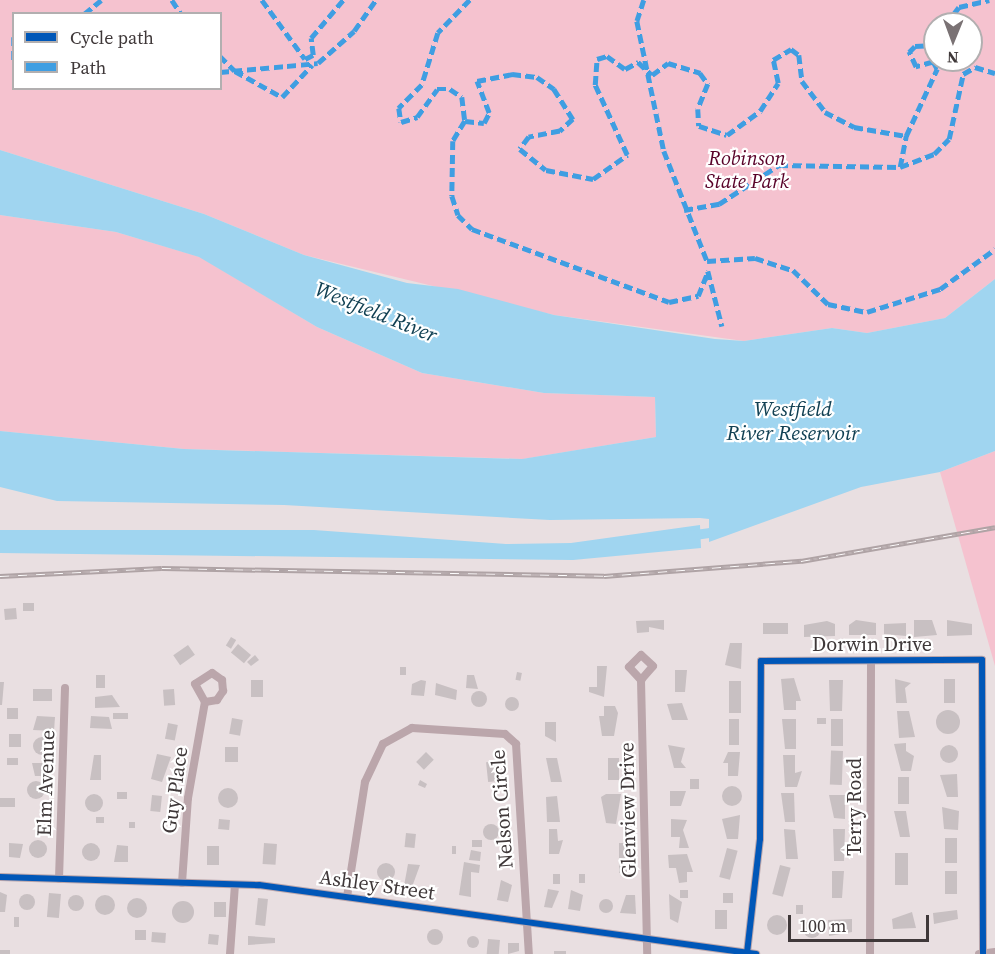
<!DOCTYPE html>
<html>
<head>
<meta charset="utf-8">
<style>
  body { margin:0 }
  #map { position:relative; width:995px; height:954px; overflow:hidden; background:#e9dfe1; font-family:"Source Serif 4",serif }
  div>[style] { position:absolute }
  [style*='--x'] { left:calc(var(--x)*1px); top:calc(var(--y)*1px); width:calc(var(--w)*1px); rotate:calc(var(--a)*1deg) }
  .green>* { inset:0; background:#f5c2cf }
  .water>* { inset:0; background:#a0d5f0 }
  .canal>* { height:10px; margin:-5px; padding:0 5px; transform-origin:5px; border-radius:5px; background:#a0d5f0 }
  .building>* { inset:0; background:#c8c0c2; transform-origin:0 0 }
  .round { border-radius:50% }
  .street>* { height:8px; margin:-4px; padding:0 4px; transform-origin:4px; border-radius:4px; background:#bba6ab }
  .rail>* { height:5px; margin-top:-2.5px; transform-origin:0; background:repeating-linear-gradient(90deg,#fff 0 9px,#afa3a5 0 18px); box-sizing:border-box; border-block:2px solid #afa3a5 }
  .quiet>* { height:4.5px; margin-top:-2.25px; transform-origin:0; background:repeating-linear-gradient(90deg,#3f9ee2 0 9px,transparent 0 13.5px) }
  .cycleway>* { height:6px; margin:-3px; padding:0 3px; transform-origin:3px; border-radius:3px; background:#0057b8 }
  span { translate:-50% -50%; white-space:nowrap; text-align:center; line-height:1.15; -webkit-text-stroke:4.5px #fff; paint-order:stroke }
  .park-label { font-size:20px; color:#580128; font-style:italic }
  .street-label { font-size:20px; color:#3f3839 }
  .water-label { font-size:21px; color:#114053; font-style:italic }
  .legend { position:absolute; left:12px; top:12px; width:210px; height:78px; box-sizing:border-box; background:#fff; border:2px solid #b2afb0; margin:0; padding:8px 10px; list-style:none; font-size:18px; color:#3f3839 }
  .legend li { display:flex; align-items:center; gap:12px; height:30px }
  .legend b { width:30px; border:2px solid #b2afb0 }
  .north { position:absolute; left:923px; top:12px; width:60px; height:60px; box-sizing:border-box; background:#fff; border:2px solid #b2afb0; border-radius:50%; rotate:181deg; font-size:16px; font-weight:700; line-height:24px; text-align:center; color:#3f3839 }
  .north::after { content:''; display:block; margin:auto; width:21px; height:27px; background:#7a7274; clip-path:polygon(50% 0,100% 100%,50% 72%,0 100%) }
  .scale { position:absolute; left:788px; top:915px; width:141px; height:27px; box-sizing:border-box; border:3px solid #3f3839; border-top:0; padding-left:8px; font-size:18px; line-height:21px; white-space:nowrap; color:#3f3839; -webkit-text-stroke:4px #fff; paint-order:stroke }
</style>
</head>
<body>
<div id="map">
  <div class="green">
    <i style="clip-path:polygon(evenodd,0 0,995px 0,995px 279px,945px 318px,867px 333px,832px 328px,744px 341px,554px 315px,304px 255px,204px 214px,0 150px,0 0,14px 14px,220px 14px,220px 88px,14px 88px,14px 14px,0 0,935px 24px,971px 24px,971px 60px,935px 60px,935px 24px)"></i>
    <i style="clip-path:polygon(0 215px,116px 232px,200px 257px,317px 327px,422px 373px,544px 393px,655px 397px,656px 437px,523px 459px,184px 449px,0 431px)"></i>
    <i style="clip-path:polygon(995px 451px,995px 666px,940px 472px)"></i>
  </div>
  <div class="water">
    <i style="clip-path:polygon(0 150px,204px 214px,304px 255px,407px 283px,458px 289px,554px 315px,715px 339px,744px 341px,832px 328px,867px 333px,945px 318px,995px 279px,995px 451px,940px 472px,861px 487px,709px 542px,709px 519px,700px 518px,550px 520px,284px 505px,57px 501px,0 487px,0 431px,184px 449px,522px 459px,656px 437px,655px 397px,544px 393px,422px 373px,317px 327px,199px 257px,116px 232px,0 215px)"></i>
    <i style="clip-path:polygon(700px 525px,701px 548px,573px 560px,0 553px,0 530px,314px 530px,506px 544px,571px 543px)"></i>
  </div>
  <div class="canal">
    <i style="--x:688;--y:536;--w:21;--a:-8"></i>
  </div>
  <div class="building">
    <i style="left:23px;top:603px;width:11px;height:8px"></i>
    <i style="left:16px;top:608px;width:11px;height:12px;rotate:85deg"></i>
    <i style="clip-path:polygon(664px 620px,664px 630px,649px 627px,649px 632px,637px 633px,636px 621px)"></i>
    <i style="clip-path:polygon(856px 620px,876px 623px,876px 635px,849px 635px,849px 625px)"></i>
    <i style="clip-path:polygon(914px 620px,932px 620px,937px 635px,914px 637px)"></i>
    <i style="clip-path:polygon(947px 620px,972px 624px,972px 635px,947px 636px)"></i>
    <i style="clip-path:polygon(827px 621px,835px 624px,835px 636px,804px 637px,804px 625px)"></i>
    <i style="left:763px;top:623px;width:25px;height:11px"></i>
    <i style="clip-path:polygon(906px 623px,906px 636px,884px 634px,884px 624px)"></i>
    <i style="left:231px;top:637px;width:6px;height:10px;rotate:31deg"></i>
    <i style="clip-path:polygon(730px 643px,742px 643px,741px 669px,725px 665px)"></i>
    <i style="left:238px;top:644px;width:17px;height:11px;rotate:40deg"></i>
    <i style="left:188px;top:645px;width:12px;height:18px;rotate:55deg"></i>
    <i style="clip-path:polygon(255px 655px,259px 660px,251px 666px,247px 662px)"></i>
    <i style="clip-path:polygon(597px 666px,607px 666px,604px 697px,589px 692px,589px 687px,597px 687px)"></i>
    <i style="left:400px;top:667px;width:6px;height:8px"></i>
    <i style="clip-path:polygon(675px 670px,687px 670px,685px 692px,675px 692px)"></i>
    <i style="left:517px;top:672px;width:5px;height:8px;rotate:11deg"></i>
    <i style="left:96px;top:675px;width:9px;height:13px"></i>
    <i style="clip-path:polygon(467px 675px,474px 675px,478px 689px,466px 688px)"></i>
    <i style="clip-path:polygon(794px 678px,801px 701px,796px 701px,796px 710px,784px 710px,781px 679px)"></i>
    <i style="clip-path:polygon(895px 679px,911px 683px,905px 688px,907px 703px,896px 703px)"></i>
    <i style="left:944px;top:679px;width:11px;height:24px"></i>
    <i style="left:251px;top:680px;width:12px;height:17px"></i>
    <i style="clip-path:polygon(421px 680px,426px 681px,424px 696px,411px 695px,412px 684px)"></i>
    <i style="clip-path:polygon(829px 680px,843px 680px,842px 711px,830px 711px)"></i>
    <i style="left:729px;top:681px;width:12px;height:32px"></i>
    <i style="clip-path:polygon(0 682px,4px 682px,2px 705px,0 705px)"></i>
    <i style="clip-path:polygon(436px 683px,457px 690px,456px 700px,435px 695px)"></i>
    <i style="left:33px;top:689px;width:19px;height:12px"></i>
    <i style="left:174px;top:689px;width:16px;height:11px;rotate:86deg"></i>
    <i class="round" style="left:471px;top:691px;width:16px;height:16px"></i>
    <i style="clip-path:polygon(112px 695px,120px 707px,95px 708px,95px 697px)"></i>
    <i class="round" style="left:505px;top:697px;width:14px;height:14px"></i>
    <i style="clip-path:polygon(682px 703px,688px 720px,672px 720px,667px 704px)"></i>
    <i style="clip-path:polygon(604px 706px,615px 706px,618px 713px,614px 736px,602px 736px,599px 716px,604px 716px)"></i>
    <i style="left:7px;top:708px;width:11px;height:11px"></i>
    <i class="round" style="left:936px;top:710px;width:24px;height:24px"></i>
    <i style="clip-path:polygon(897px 711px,909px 711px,915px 737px,899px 738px)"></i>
    <i style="left:113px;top:713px;width:15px;height:6px"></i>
    <i style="clip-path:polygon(37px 716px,55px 717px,54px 731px,33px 730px)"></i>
    <i style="clip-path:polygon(91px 716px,109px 717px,112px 729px,90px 728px)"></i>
    <i style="left:232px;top:718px;width:11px;height:16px;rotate:10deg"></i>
    <i style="left:826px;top:718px;width:6px;height:9px;rotate:90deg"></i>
    <i style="left:729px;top:719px;width:10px;height:26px"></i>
    <i style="clip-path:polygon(782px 719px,796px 719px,796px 749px,785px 749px)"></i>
    <i style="left:831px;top:719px;width:12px;height:27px"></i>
    <i style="clip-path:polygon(545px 722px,556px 722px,556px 742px,545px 736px)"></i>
    <i style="left:168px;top:723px;width:10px;height:16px;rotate:11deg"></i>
    <i style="left:9px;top:734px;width:12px;height:13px"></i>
    <i class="round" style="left:33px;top:737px;width:18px;height:18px"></i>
    <i style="clip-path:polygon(906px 743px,906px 751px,914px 756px,911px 771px,901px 771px,894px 744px)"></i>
    <i style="clip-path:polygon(668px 745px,685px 748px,681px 762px,686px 768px,674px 768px)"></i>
    <i class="round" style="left:940px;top:745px;width:18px;height:18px"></i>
    <i style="left:225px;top:747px;width:13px;height:15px"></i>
    <i style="left:843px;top:751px;width:34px;height:12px;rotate:92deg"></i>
    <i style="left:426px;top:752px;width:11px;height:14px;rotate:45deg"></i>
    <i style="clip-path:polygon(728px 752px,740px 752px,738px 776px,728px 776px,728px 763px,723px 763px)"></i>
    <i style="clip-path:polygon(157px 754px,171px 757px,162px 782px,151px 779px)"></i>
    <i style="clip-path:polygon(94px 755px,101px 755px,101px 780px,90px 780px)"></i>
    <i style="clip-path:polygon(783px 755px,795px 755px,795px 773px,802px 771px,797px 787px,785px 787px)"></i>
    <i style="left:7px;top:758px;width:11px;height:7px"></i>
    <i style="clip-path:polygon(546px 758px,557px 758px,562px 782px,551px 782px)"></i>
    <i style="left:608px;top:758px;width:11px;height:22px"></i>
    <i style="left:497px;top:761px;width:20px;height:11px;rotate:84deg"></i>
    <i style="clip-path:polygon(32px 763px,50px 763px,50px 776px,35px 776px)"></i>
    <i style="clip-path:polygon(957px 774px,958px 797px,947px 797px,940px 775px)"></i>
    <i style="left:898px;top:777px;width:11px;height:27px"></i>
    <i style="left:690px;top:779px;width:9px;height:10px"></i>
    <i style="clip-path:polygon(420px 780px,427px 784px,425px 788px,418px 785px)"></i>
    <i class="round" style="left:27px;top:781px;width:18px;height:18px"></i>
    <i class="round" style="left:722px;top:786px;width:20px;height:20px"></i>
    <i class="round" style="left:218px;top:788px;width:20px;height:20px"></i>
    <i style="clip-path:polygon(670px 791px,686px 791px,681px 806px,670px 806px)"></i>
    <i style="left:117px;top:792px;width:10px;height:7px"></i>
    <i style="clip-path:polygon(781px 793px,794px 793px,795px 822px,785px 822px)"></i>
    <i style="clip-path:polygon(606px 794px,621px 794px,616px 824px,606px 823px,601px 797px)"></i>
    <i class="round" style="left:85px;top:794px;width:18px;height:18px"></i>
    <i style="left:152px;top:795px;width:10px;height:16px;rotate:6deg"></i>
    <i style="clip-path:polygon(829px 795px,845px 795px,845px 819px,834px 818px)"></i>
    <i style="clip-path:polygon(557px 796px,560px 822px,547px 822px,546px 797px)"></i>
    <i style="left:0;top:798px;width:15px;height:9px"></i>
    <i style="clip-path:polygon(942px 807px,959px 811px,958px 830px,944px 829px)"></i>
    <i style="clip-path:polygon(894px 811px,906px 811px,910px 837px,900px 837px)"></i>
    <i style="clip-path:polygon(740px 815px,738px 839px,727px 839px,722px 819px)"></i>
    <i style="left:96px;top:817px;width:8px;height:6px"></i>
    <i style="left:219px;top:819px;width:11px;height:10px;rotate:5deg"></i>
    <i style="clip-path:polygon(671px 819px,687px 820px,683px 830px,689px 848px,679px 848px,680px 837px,671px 837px)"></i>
    <i style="left:129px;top:822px;width:6px;height:6px"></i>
    <i class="round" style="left:483px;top:824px;width:16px;height:16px"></i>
    <i style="clip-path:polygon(549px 829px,557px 829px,558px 841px,563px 840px,559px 854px,549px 854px)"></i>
    <i style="clip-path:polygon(784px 829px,795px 830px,798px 859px,786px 859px)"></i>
    <i style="clip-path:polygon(833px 829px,845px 829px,844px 861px,834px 861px)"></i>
    <i style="left:406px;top:833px;width:10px;height:14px;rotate:6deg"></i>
    <i style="left:945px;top:838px;width:12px;height:25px"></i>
    <i class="round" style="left:29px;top:840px;width:18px;height:18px"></i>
    <i style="left:472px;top:840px;width:10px;height:7px"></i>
    <i style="clip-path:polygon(9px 843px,23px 844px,20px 858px,9px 857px)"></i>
    <i style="left:264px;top:843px;width:13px;height:21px;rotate:4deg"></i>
    <i style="clip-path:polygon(619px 843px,629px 843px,627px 872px,619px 873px)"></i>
    <i class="round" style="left:82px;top:843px;width:18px;height:18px"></i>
    <i style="clip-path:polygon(117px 845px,128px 846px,128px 862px,114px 862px)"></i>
    <i style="left:219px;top:846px;width:19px;height:12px;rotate:90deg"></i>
    <i style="left:452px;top:846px;width:4px;height:8px"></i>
    <i style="left:727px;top:848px;width:11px;height:30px;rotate:15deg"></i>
    <i style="clip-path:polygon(471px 850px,481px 852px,480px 861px,469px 860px)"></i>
    <i style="left:895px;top:853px;width:13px;height:32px"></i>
    <i style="clip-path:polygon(687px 854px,693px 872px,687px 872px,687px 882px,679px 883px,676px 868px,669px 868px,668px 855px)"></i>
    <i style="clip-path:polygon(504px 856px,512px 856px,512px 867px,502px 867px)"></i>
    <i style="clip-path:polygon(464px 862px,480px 865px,479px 873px,471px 872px,471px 897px,459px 895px)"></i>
    <i class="round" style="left:377px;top:863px;width:18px;height:18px"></i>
    <i style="clip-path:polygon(408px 864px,420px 865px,412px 887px,404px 886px)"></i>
    <i style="left:780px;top:865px;width:11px;height:30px;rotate:15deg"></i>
    <i style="clip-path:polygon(832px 871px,844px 871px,842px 898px,832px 898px)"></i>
    <i style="left:945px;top:871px;width:12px;height:23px"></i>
    <i style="left:553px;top:874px;width:7px;height:10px"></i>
    <i style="left:579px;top:874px;width:6px;height:9px"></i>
    <i style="clip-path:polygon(501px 880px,512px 885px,508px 902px,497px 900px)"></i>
    <i style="clip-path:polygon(548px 889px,559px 891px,552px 908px,544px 907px)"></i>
    <i style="clip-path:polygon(571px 890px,583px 895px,580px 911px,568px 909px)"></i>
    <i style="left:680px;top:890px;width:8px;height:8px"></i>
    <i style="clip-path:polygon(0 892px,7px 895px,5px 912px,0 912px)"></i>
    <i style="left:49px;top:893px;width:12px;height:24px;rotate:5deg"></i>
    <i style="left:723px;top:893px;width:10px;height:10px"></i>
    <i class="round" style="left:19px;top:894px;width:16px;height:16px"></i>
    <i style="clip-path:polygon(669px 894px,682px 902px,678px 923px,670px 919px)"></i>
    <i class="round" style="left:68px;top:895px;width:16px;height:16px"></i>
    <i style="clip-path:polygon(626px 895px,635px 895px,636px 914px,620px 913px)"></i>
    <i class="round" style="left:95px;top:895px;width:20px;height:20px"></i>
    <i style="left:258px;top:898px;width:10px;height:27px;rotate:6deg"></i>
    <i class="round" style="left:127px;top:898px;width:20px;height:20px"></i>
    <i class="round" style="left:599px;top:899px;width:14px;height:14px"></i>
    <i class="round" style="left:172px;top:901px;width:22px;height:22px"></i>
    <i style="left:214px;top:902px;width:12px;height:15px"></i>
    <i style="left:796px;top:905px;width:7px;height:9px"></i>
    <i style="left:715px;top:910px;width:12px;height:19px"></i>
    <i style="clip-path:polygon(957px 910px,958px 919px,934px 924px,933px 913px)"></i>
    <i style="clip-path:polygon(912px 912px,916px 928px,893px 929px,892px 919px)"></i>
    <i class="round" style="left:767px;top:915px;width:20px;height:20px"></i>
    <i style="left:14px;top:917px;width:5px;height:10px"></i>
    <i style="clip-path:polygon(852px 919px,852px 932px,829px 936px,828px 920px)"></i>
    <i class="round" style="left:803px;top:920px;width:18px;height:18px"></i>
    <i class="round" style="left:427px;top:929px;width:16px;height:16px"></i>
    <i style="left:135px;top:930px;width:11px;height:10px"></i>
    <i style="left:152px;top:932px;width:14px;height:10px;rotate:4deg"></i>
    <i style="left:209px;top:934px;width:10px;height:10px;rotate:6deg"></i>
    <i class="round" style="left:467px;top:936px;width:12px;height:12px"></i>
    <i style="clip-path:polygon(248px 936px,275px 938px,275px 943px,248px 945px)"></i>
    <i style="left:488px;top:939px;width:12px;height:15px;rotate:5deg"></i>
    <i style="clip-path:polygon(508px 943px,519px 943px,519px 951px,508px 954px)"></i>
    <i style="left:0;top:950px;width:10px;height:4px"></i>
    <i style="left:554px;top:951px;width:12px;height:3px"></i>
  </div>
  <div class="street">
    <i style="--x:641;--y:680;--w:18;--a:-49"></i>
    <i style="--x:653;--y:666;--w:16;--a:-137"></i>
    <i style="--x:641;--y:655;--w:17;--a:135"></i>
    <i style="--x:629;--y:667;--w:18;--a:47"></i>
    <i style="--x:641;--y:680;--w:274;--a:88.7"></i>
    <i style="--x:0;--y:877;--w:259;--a:1.8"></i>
    <i style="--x:259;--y:885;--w:502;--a:7.9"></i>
    <i style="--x:59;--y:879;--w:191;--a:-88.2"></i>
    <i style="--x:182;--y:883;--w:85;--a:-86"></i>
    <i style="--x:188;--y:798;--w:97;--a:-80"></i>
    <i style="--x:205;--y:702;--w:12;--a:-9"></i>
    <i style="--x:217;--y:700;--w:11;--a:-56"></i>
    <i style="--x:223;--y:691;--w:11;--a:-95"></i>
    <i style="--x:222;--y:680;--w:12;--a:-145"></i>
    <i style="--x:212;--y:673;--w:20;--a:147"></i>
    <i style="--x:195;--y:684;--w:21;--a:61"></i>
    <i style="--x:347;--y:897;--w:116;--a:-81.1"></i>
    <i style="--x:365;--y:782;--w:42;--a:-64.7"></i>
    <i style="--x:383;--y:744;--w:33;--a:-29"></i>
    <i style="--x:412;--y:728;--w:93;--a:3.7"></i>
    <i style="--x:505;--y:734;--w:15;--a:42"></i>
    <i style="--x:516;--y:744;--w:210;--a:86.5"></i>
    <i style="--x:747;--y:953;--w:115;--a:-83.5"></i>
    <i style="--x:760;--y:839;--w:178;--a:-89.7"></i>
    <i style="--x:761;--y:661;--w:221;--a:-0.3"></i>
    <i style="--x:982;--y:660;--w:293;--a:89.8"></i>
    <i style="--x:230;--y:954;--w:69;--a:-85.9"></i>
    <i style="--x:870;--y:954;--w:293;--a:-89.8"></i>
    <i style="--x:979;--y:954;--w:16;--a:-7"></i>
  </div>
  <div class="rail">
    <i style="--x:0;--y:576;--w:162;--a:-2.8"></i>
    <i style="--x:162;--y:568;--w:442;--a:1"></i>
    <i style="--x:604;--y:576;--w:198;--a:-4.4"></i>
    <i style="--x:801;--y:561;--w:197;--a:-9.9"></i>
  </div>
  <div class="quiet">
    <i style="--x:172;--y:0;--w:17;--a:57"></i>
    <i style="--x:262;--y:0;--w:73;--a:53.9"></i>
    <i style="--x:305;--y:59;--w:9;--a:-27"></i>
    <i style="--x:313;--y:55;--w:17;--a:-97"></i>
    <i style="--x:311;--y:38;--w:50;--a:-49.9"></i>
    <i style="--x:470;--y:0;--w:46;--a:134.1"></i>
    <i style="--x:438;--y:33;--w:54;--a:107.1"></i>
    <i style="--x:422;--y:85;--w:33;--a:135"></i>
    <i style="--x:399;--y:108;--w:14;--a:82"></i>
    <i style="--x:401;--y:122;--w:17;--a:-17"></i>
    <i style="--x:417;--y:117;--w:34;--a:-54"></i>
    <i style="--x:437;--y:89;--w:13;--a:0"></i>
    <i style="--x:450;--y:89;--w:14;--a:34"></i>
    <i style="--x:462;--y:97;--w:24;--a:83"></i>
    <i style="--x:465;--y:121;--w:19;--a:6"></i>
    <i style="--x:484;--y:123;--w:11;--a:-63"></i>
    <i style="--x:489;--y:113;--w:34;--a:-111"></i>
    <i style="--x:477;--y:81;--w:36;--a:-11"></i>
    <i style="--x:512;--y:74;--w:25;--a:7"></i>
    <i style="--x:537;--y:77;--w:21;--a:35"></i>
    <i style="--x:554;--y:89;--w:36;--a:58"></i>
    <i style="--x:573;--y:119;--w:18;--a:137"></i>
    <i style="--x:560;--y:131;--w:32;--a:169"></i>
    <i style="--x:529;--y:137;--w:15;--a:127"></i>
    <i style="--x:520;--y:149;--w:33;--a:39"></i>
    <i style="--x:546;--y:170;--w:48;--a:10.8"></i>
    <i style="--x:593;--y:179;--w:42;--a:-35.2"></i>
    <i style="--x:627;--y:155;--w:77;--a:-114.6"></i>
    <i style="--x:595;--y:85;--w:26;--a:-86"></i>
    <i style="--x:597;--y:59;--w:10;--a:-17"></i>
    <i style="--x:607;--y:56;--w:22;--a:36"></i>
    <i style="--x:625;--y:69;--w:15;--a:-28"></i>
    <i style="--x:638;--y:62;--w:19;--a:43"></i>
    <i style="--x:644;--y:0;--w:22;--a:108"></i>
    <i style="--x:637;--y:21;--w:133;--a:78.3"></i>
    <i style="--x:664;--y:151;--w:118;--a:68.6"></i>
    <i style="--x:707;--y:261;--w:48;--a:-3.6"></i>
    <i style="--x:755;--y:258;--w:40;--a:18"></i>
    <i style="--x:793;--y:270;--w:49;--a:44.2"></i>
    <i style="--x:828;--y:304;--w:40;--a:12"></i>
    <i style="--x:867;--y:312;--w:77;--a:-17.5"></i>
    <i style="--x:940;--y:289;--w:68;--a:-36"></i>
    <i style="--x:84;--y:14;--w:22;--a:-39"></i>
    <i style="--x:946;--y:24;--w:21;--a:-53"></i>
    <i style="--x:959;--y:7;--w:31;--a:-13"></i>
    <i style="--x:14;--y:37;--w:26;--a:90"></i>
    <i style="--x:220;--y:56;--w:21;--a:45"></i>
    <i style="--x:235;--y:71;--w:54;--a:29"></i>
    <i style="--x:282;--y:97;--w:44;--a:-46.8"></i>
    <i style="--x:220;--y:72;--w:98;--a:-5.2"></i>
    <i style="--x:318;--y:63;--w:48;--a:-41.6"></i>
    <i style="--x:354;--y:31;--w:38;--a:-55"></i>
    <i style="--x:652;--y:75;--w:20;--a:-37"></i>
    <i style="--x:668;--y:63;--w:34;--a:17"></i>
    <i style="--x:700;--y:73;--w:14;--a:54"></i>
    <i style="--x:708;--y:84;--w:27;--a:112"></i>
    <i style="--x:698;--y:109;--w:17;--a:87"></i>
    <i style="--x:699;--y:126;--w:29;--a:18"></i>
    <i style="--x:727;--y:135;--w:41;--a:-36"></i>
    <i style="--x:760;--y:111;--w:33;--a:-57"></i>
    <i style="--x:778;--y:83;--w:24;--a:-102"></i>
    <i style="--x:773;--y:60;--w:21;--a:-31"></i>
    <i style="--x:791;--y:49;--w:10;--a:37"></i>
    <i style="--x:799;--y:55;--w:26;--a:83"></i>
    <i style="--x:802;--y:81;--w:39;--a:53"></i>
    <i style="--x:825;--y:112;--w:33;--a:27"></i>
    <i style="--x:854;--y:127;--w:53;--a:9.8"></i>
    <i style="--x:906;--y:136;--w:74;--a:-65.2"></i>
    <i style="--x:937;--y:69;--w:8;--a:-120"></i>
    <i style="--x:933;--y:62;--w:18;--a:164"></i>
    <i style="--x:916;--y:67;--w:17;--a:-115"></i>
    <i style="--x:909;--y:52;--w:8;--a:-45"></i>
    <i style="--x:915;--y:46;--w:20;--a:-3"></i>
    <i style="--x:465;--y:121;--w:23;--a:121"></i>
    <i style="--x:453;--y:141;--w:55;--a:91"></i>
    <i style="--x:452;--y:196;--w:20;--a:72"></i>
    <i style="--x:458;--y:215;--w:20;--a:45"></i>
    <i style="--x:472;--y:229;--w:210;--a:20.3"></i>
    <i style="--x:669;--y:302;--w:30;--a:-12"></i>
    <i style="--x:698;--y:296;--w:27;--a:-68"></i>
    <i style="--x:900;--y:167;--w:36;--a:-21"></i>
    <i style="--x:934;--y:154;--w:21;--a:-45"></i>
    <i style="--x:949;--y:139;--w:66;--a:-77.8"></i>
    <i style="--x:963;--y:74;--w:14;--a:-30"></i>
    <i style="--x:975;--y:67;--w:21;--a:17"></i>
    <i style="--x:684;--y:210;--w:36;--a:-10"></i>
    <i style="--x:719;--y:204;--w:72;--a:-33"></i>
    <i style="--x:779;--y:165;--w:121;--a:0.9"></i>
    <i style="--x:900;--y:167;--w:32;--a:-79"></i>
    <i style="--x:708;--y:271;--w:57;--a:75.7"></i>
  </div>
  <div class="cycleway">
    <i style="--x:0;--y:877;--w:259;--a:1.8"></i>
    <i style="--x:259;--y:885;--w:502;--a:7.9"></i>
    <i style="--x:747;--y:953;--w:115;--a:-83.5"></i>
    <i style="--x:760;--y:839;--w:178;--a:-89.7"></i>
    <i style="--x:761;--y:661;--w:221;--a:-0.3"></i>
    <i style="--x:982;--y:660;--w:293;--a:89.8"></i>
  </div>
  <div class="park-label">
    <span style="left:747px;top:170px">Robinson<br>State Park</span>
  </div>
  <div class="street-label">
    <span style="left:872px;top:644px">Dorwin Drive</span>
    <span style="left:46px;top:783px;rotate:-88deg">Elm Avenue</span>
    <span style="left:175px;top:790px;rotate:-82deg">Guy Place</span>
    <span style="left:854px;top:807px;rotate:-90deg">Terry Road</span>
    <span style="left:502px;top:809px;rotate:-94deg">Nelson Circle</span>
    <span style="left:628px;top:810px;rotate:-91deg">Glenview Drive</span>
    <span style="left:377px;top:885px;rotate:8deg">Ashley Street</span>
  </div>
  <div class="water-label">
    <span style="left:376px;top:312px;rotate:22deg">Westfield River</span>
    <span style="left:793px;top:421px">Westfield<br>River Reservoir</span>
  </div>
  <ul class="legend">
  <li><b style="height:8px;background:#0057b8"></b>Cycle path</li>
  <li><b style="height:8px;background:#3f9ee2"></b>Path</li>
  </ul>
  <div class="north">N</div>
  <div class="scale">100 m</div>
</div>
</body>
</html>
